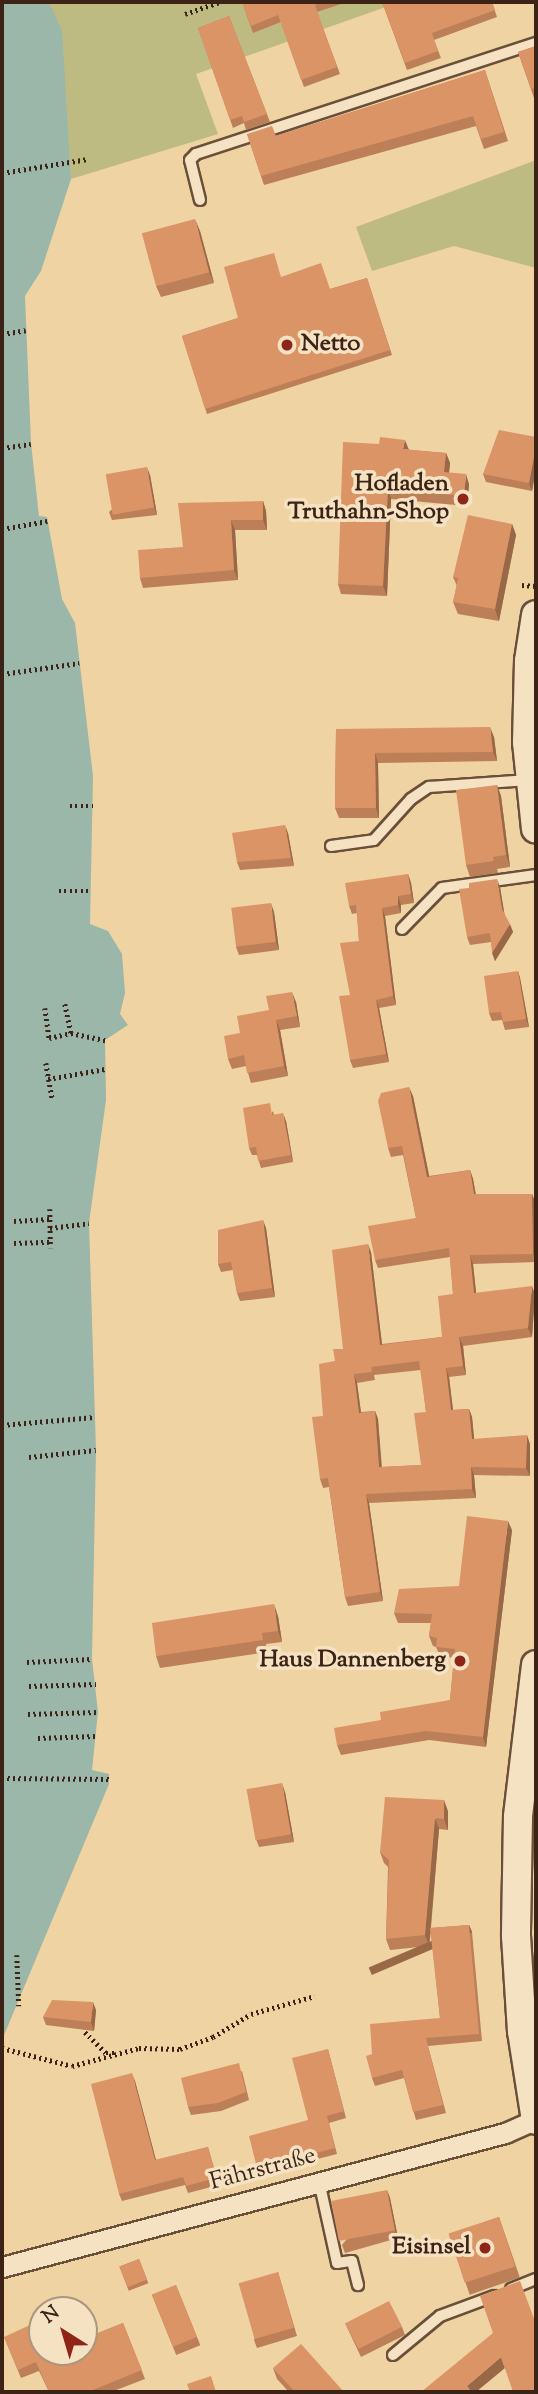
<!DOCTYPE html>
<html>
<head>
<meta charset="utf-8">
<style>
  body { margin:0 }
  #map { position:relative; width:538px; height:2394px; overflow:hidden; background:#efd3a3; font-family:"Sorts Mill Goudy",serif }
  div>[style] { position:absolute }
  [style*='--x'] { left:calc(var(--x)*1px); top:calc(var(--y)*1px); width:calc(var(--w)*1px); rotate:calc(var(--a)*1deg) }
  .green>* { inset:0; background:#bebb82 }
  .water>* { inset:0; background:#9ab7a9 }
  .path>* { height:4.5px; margin-top:-2.25px; transform-origin:0; background:repeating-linear-gradient(90deg,#3d2316 0 2px,transparent 0 5.5px) }
  .roads { filter:drop-shadow(2px 0 #6a4f39) drop-shadow(-2px 0 #6a4f39) drop-shadow(0 2px #6a4f39) drop-shadow(0 -2px #6a4f39) }
  .lane>* { height:10px; margin:-5px; padding:0 5px; transform-origin:5px; border-radius:5px; background:#f5e2c3 }
  .street>* { height:19px; margin:-9.5px; padding:0 9.5px; transform-origin:9.5px; border-radius:9.5px; background:#f5e2c3 }
  .secondary>* { height:28px; margin:-14px; padding:0 14px; transform-origin:14px; border-radius:14px; background:#f5e2c3 }
  .wall>* { inset:0; background:#bc7f58; transform-origin:0 0 }
  .shaded-wall>* { inset:0; background:#996847; transform-origin:0 0 }
  .building>* { inset:0; background:#db9466; transform-origin:0 0 }
  .dots>* { width:19px; height:19px; translate:-50% -50%; box-sizing:border-box; border:4px solid #f5e2c3; border-radius:50% }
  span { translate:-50% -50%; white-space:nowrap; text-align:center; line-height:1.15; -webkit-text-stroke:7px #f5e2c3; paint-order:stroke }
  .poi-label { font-size:24px; color:#3d2316; font-weight:700 }
  .left { translate:0 -50%; text-align:left }
  .right { translate:-100% -50%; text-align:right }
  .street-label { font-size:24px; color:#3d2316 }
  .frame { position:absolute; inset:0; border:4px solid #3d2316; pointer-events:none }
  .north { position:absolute; left:28px; top:2296px; width:70px; height:70px; box-sizing:border-box; background:#f5e2c3; border:2px solid #ab967e; border-radius:50%; rotate:323deg; font-size:19px; font-weight:700; line-height:28px; text-align:center; color:#3d2316 }
  .north::after { content:''; display:block; margin:auto; width:24px; height:32px; background:#8f2418; clip-path:polygon(50% 0,100% 100%,50% 72%,0 100%) }
</style>
</head>
<body>
<div id="map">
  <div class="green">
    <i style="clip-path:polygon(12px 2px,400px 2px,196px 74px,218px 134px,71px 179px,66px 109px)"></i>
    <i style="clip-path:polygon(536px 160px,536px 268px,454px 246px,372px 271px,356px 227px)"></i>
  </div>
  <div class="water">
    <i style="clip-path:polygon(2px 2px,49px 2px,62px 31px,71px 179px,41px 271px,25px 296px,31px 443px,39px 516px,47px 517px,62px 599px,75px 623px,93px 776px,90px 924px,108px 931px,122px 954px,125px 993px,120px 1014px,128px 1025px,105px 1040px,106px 1100px,89px 1223px,96px 1450px,92px 1659px,98px 1712px,92px 1770px,109px 1774px,109px 1784px,2px 2040px)"></i>
  </div>
  <div class="path">
    <i style="--x:185;--y:14;--w:37;--a:-19"></i>
    <i style="--x:2;--y:173;--w:87;--a:-9.2"></i>
    <i style="--x:2;--y:334;--w:24;--a:-9"></i>
    <i style="--x:2;--y:448;--w:29;--a:-8"></i>
    <i style="--x:2;--y:529;--w:46;--a:-10.1"></i>
    <i style="--x:522;--y:585;--w:14;--a:4"></i>
    <i style="--x:2;--y:674;--w:78;--a:-8.1"></i>
    <i style="--x:70;--y:806;--w:23;--a:0"></i>
    <i style="--x:59;--y:891;--w:31;--a:0"></i>
    <i style="--x:65;--y:1004;--w:30;--a:78"></i>
    <i style="--x:45;--y:1008;--w:30;--a:82"></i>
    <i style="--x:49;--y:1038;--w:23;--a:-13"></i>
    <i style="--x:71;--y:1033;--w:35;--a:12"></i>
    <i style="--x:46;--y:1063;--w:36;--a:80"></i>
    <i style="--x:48;--y:1079;--w:58;--a:-10"></i>
    <i style="--x:50;--y:1209;--w:39;--a:89"></i>
    <i style="--x:14;--y:1221;--w:36;--a:-3"></i>
    <i style="--x:50;--y:1228;--w:39;--a:-7"></i>
    <i style="--x:14;--y:1243;--w:37;--a:-2"></i>
    <i style="--x:2;--y:1425;--w:93;--a:-4.9"></i>
    <i style="--x:29;--y:1457;--w:67;--a:-6"></i>
    <i style="--x:27;--y:1662;--w:65;--a:-2.6"></i>
    <i style="--x:29;--y:1686;--w:67;--a:-1.7"></i>
    <i style="--x:28;--y:1714;--w:70;--a:-1.6"></i>
    <i style="--x:38;--y:1738;--w:57;--a:-2"></i>
    <i style="--x:2;--y:1778;--w:107;--a:0.5"></i>
    <i style="--x:17;--y:1955;--w:51;--a:87.8"></i>
    <i style="--x:85;--y:2032;--w:30;--a:45"></i>
    <i style="--x:106;--y:2053;--w:11;--a:0"></i>
    <i style="--x:2;--y:2048;--w:72;--a:14.4"></i>
    <i style="--x:72;--y:2066;--w:69;--a:-15"></i>
    <i style="--x:139;--y:2048;--w:41;--a:1.4"></i>
    <i style="--x:180;--y:2049;--w:35;--a:-20"></i>
    <i style="--x:213;--y:2037;--w:44;--a:-31.2"></i>
    <i style="--x:251;--y:2014;--w:66;--a:-15.7"></i>
  </div>
  <div class="roads">
    <div class="lane">
      <i style="--x:200;--y:200;--w:41;--a:-104"></i>
      <i style="--x:190;--y:160;--w:8;--a:-45"></i>
      <i style="--x:196;--y:154;--w:358;--a:-18.1"></i>
      <i style="--x:331;--y:846;--w:43;--a:-7.9"></i>
      <i style="--x:374;--y:840;--w:55;--a:-47.9"></i>
      <i style="--x:411;--y:799;--w:22;--a:-34"></i>
      <i style="--x:429;--y:787;--w:100;--a:-4"></i>
      <i style="--x:402;--y:929;--w:57;--a:-45.7"></i>
      <i style="--x:442;--y:888;--w:95;--a:-7.9"></i>
      <i style="--x:319;--y:2181;--w:84;--a:77.6"></i>
      <i style="--x:337;--y:2263;--w:15;--a:-8"></i>
      <i style="--x:352;--y:2261;--w:25;--a:76"></i>
      <i style="--x:511;--y:2289;--w:27;--a:-22"></i>
      <i style="--x:393;--y:2355;--w:61;--a:-39.7"></i>
      <i style="--x:440;--y:2316;--w:58;--a:-20.3"></i>
    </div>
    <div class="street">
      <i style="--x:2;--y:2267;--w:521;--a:-14.92"></i>
      <i style="--x:505;--y:2133;--w:34;--a:-24"></i>
    </div>
    <div class="secondary">
      <i style="--x:536;--y:615;--w:47;--a:98.7"></i>
      <i style="--x:529;--y:661;--w:81;--a:91.4"></i>
      <i style="--x:527;--y:742;--w:87;--a:84.1"></i>
      <i style="--x:536;--y:1665;--w:153;--a:96.8"></i>
      <i style="--x:518;--y:1817;--w:119;--a:91"></i>
      <i style="--x:516;--y:1936;--w:95;--a:86.4"></i>
      <i style="--x:522;--y:2031;--w:90;--a:81.1"></i>
    </div>
  </div>
  <div class="wall">
    <i style="clip-path:polygon(253px 2px,347px 2px,317px 12px,340px 74px,304px 87px,281px 22px,253px 33px,243px 5px)"></i>
    <i style="clip-path:polygon(382px 2px,492px 2px,497px 17px,434px 40px,441px 58px,407px 70px)"></i>
    <i style="clip-path:polygon(229px 16px,270px 122px,246px 130px,244px 123px,233px 128px,198px 28px)"></i>
    <i style="clip-path:polygon(536px 46px,536px 97px,534px 98px,518px 52px)"></i>
    <i style="clip-path:polygon(485px 70px,508px 141px,484px 149px,476px 126px,264px 185px,247px 134px,276px 136px)"></i>
    <i style="clip-path:polygon(200px 231px,214px 283px,161px 297px,156px 286px)"></i>
    <i style="clip-path:polygon(281px 277px,330px 289px,367px 278px,392px 355px,207px 414px,182px 336px,238px 318px)"></i>
    <i style="clip-path:polygon(536px 437px,536px 469px,532px 491px,486px 482px,483px 474px)"></i>
    <i style="clip-path:polygon(409px 450px,446px 453px,450px 463px,449px 473px,469px 484px,467px 506px,391px 499px,387px 596px,341px 594px,338px 584px)"></i>
    <i style="clip-path:polygon(150px 475px,157px 515px,112px 520px,109px 512px)"></i>
    <i style="clip-path:polygon(263px 501px,266px 511px,267px 530px,235px 530px,238px 580px,143px 588px,140px 578px,183px 547px)"></i>
    <i style="clip-path:polygon(512px 524px,516px 535px,499px 621px,458px 614px,453px 602px,457px 586px,453px 577px)"></i>
    <i style="clip-path:polygon(336px 729px,494px 737px,497px 761px,378px 763px,379px 818px,339px 818px,335px 808px)"></i>
    <i style="clip-path:polygon(497px 785px,501px 796px,510px 867px,497px 869px,498px 873px,470px 877px,466px 865px)"></i>
    <i style="clip-path:polygon(288px 833px,294px 866px,240px 870px,237px 862px)"></i>
    <i style="clip-path:polygon(408px 874px,411px 883px,414px 903px,401px 905px,401px 913px,385px 916px,396px 1005px,379px 1008px,389px 1062px,353px 1068px,350px 1060px,350px 995px,359px 941px,357px 913px,352px 914px,349px 906px)"></i>
    <i style="clip-path:polygon(500px 887px,504px 914px,513px 932px,495px 961px,491px 942px,470px 945px,467px 937px)"></i>
    <i style="clip-path:polygon(274px 912px,279px 950px,239px 955px,236px 947px)"></i>
    <i style="clip-path:polygon(518px 971px,520px 978px,529px 1027px,505px 1030px,502px 1020px,492px 1021px,489px 1013px)"></i>
    <i style="clip-path:polygon(296px 1002px,300px 1027px,280px 1030px,288px 1076px,251px 1083px,246px 1066px,232px 1069px,228px 1059px,240px 1033px,269px 1010px)"></i>
    <i style="clip-path:polygon(evenodd,413px 1096px,429px 1176px,470px 1170px,473px 1179px,476px 1194px,532px 1194px,535px 1202px,536px 1262px,473px 1264px,476px 1293px,535px 1294px,532px 1337px,463px 1346px,466px 1375px,449px 1377px,453px 1410px,469px 1409px,472px 1417px,474px 1439px,530px 1444px,530px 1476px,474px 1475px,476px 1498px,369px 1503px,383px 1601px,348px 1606px,345px 1597px,329px 1487px,323px 1488px,320px 1479px,323px 1416px,335px 1361px,343px 1349px,371px 1252px,382px 1344px,442px 1337px,453px 1294px,450px 1257px,378px 1268px,375px 1260px,416px 1218px,403px 1155px,391px 1157px,388px 1148px,413px 1096px,421px 1370px,426px 1412px,421px 1465px,382px 1467px,378px 1419px,375px 1411px,361px 1412px,357px 1383px,375px 1380px,374px 1375px,421px 1370px)"></i>
    <i style="clip-path:polygon(273px 1111px,274px 1115px,286px 1121px,293px 1162px,261px 1168px,257px 1155px,252px 1155px,249px 1148px)"></i>
    <i style="clip-path:polygon(266px 1228px,275px 1297px,240px 1301px,237px 1293px,233px 1270px,221px 1272px,218px 1264px)"></i>
    <i style="clip-path:polygon(512px 1530px,486px 1747px,429px 1740px,341px 1755px,337px 1745px,450px 1700px,454px 1658px,440px 1656px,436px 1647px,433px 1646px,429px 1636px,431px 1623px,398px 1623px,394px 1613px,459px 1586px)"></i>
    <i style="clip-path:polygon(278px 1616px,282px 1642px,266px 1644px,267px 1652px,160px 1668px,156px 1656px)"></i>
    <i style="clip-path:polygon(285px 1792px,294px 1842px,259px 1847px,256px 1839px)"></i>
    <i style="clip-path:polygon(448px 1811px,448px 1830px,439px 1829px,431px 1928px,469px 1925px,472px 1932px,482px 2041px,428px 2046px,446px 2113px,416px 2120px,404px 2078px,375px 2086px,372px 2078px,372px 2054px,440px 2018px,431px 1932px,429px 1946px,390px 1950px,386px 1939px,388px 1867px,384px 1863px,380px 1852px)"></i>
    <i style="clip-path:polygon(96px 2010px,94px 2031px,46px 2025px,43px 2017px)"></i>
    <i style="clip-path:polygon(328px 2049px,346px 2118px,329px 2123px,337px 2154px,259px 2174px,257px 2168px,308px 2120px)"></i>
    <i style="clip-path:polygon(242px 2071px,249px 2100px,221px 2111px,191px 2115px,188px 2107px)"></i>
    <i style="clip-path:polygon(135px 2081px,156px 2160px,208px 2147px,219px 2185px,188px 2193px,185px 2185px,122px 2201px,119px 2194px)"></i>
    <i style="clip-path:polygon(387px 2190px,390px 2198px,398px 2238px,345px 2253px,342px 2245px)"></i>
    <i style="left:499px;top:2217px;width:64px;height:53px;rotate:71deg"></i>
    <i style="left:139px;top:2259px;width:26px;height:21px;rotate:69deg"></i>
    <i style="clip-path:polygon(278px 2272px,297px 2336px,257px 2348px,254px 2340px)"></i>
    <i style="left:176px;top:2285px;width:65px;height:26px;rotate:68deg"></i>
    <i style="clip-path:polygon(123px 2323px,145px 2379px,111px 2392px,49px 2392px,39px 2371px,21px 2378px,4px 2337px,43px 2355px)"></i>
    <i style="clip-path:polygon(345px 2323px,402px 2327px,405px 2335px,361px 2357px)"></i>
    <i style="clip-path:polygon(273px 2368px,344px 2392px,289px 2392px,277px 2379px)"></i>
  </div>
  <div class="shaded-wall">
    <i style="clip-path:polygon(195px 219px,200px 231px,214px 283px,209px 272px)"></i>
    <i style="clip-path:polygon(405px 440px,409px 450px,403px 449px)"></i>
    <i style="clip-path:polygon(536px 446px,536px 469px,532px 491px,529px 483px)"></i>
    <i style="clip-path:polygon(446px 453px,450px 463px,448px 482px,444px 472px)"></i>
    <i style="clip-path:polygon(147px 467px,150px 475px,157px 515px,154px 507px)"></i>
    <i style="clip-path:polygon(466px 474px,469px 484px,467px 506px,464px 496px)"></i>
    <i style="clip-path:polygon(388px 489px,391px 499px,387px 596px,383px 586px)"></i>
    <i style="clip-path:polygon(263px 501px,266px 511px,267px 530px,263px 520px)"></i>
    <i style="clip-path:polygon(231px 520px,235px 530px,238px 580px,234px 570px)"></i>
    <i style="clip-path:polygon(512px 524px,516px 535px,499px 621px,495px 609px)"></i>
    <i style="clip-path:polygon(490px 727px,494px 737px,497px 761px,493px 752px)"></i>
    <i style="clip-path:polygon(375px 753px,378px 763px,379px 818px,376px 808px)"></i>
    <i style="clip-path:polygon(497px 785px,501px 796px,510px 867px,506px 855px)"></i>
    <i style="clip-path:polygon(285px 825px,288px 833px,294px 866px,291px 858px)"></i>
    <i style="clip-path:polygon(408px 874px,411px 883px,414px 903px,411px 894px)"></i>
    <i style="clip-path:polygon(497px 879px,500px 887px,505px 917px,502px 909px)"></i>
    <i style="clip-path:polygon(398px 896px,401px 905px,401px 913px,398px 905px)"></i>
    <i style="clip-path:polygon(271px 903px,274px 912px,279px 950px,276px 942px)"></i>
    <i style="clip-path:polygon(382px 908px,385px 916px,396px 1005px,393px 996px)"></i>
    <i style="clip-path:polygon(510px 924px,513px 932px,495px 961px,492px 953px)"></i>
    <i style="clip-path:polygon(518px 971px,520px 978px,529px 1027px,526px 1019px)"></i>
    <i style="clip-path:polygon(292px 992px,296px 1002px,300px 1027px,297px 1016px)"></i>
    <i style="clip-path:polygon(376px 1000px,379px 1008px,389px 1062px,386px 1054px)"></i>
    <i style="clip-path:polygon(276px 1020px,280px 1030px,288px 1076px,284px 1066px)"></i>
    <i style="clip-path:polygon(409px 1087px,413px 1096px,431px 1185px,427px 1177px)"></i>
    <i style="clip-path:polygon(283px 1113px,286px 1121px,293px 1162px,291px 1155px)"></i>
    <i style="clip-path:polygon(470px 1170px,473px 1179px,477px 1203px,474px 1194px)"></i>
    <i style="clip-path:polygon(532px 1194px,535px 1202px,536px 1262px,533px 1254px)"></i>
    <i style="clip-path:polygon(263px 1220px,266px 1228px,275px 1297px,272px 1288px)"></i>
    <i style="clip-path:polygon(368px 1244px,371px 1252px,383px 1353px,380px 1345px)"></i>
    <i style="clip-path:polygon(470px 1255px,473px 1264px,477px 1301px,474px 1293px)"></i>
    <i style="clip-path:polygon(532px 1286px,535px 1294px,532px 1337px,528px 1328px)"></i>
    <i style="clip-path:polygon(459px 1337px,463px 1346px,466px 1375px,463px 1366px)"></i>
    <i style="clip-path:polygon(446px 1368px,449px 1377px,454px 1419px,451px 1410px)"></i>
    <i style="clip-path:polygon(354px 1374px,357px 1383px,362px 1421px,359px 1413px)"></i>
    <i style="clip-path:polygon(469px 1409px,472px 1417px,475px 1447px,472px 1439px)"></i>
    <i style="clip-path:polygon(375px 1411px,378px 1419px,382px 1476px,379px 1467px)"></i>
    <i style="clip-path:polygon(527px 1435px,530px 1444px,530px 1476px,526px 1468px)"></i>
    <i style="clip-path:polygon(471px 1467px,474px 1475px,476px 1498px,472px 1489px)"></i>
    <i style="clip-path:polygon(366px 1494px,369px 1503px,383px 1601px,380px 1592px)"></i>
    <i style="clip-path:polygon(508px 1521px,512px 1530px,486px 1747px,483px 1737px)"></i>
    <i style="clip-path:polygon(274px 1604px,278px 1616px,282px 1642px,278px 1631px)"></i>
    <i style="clip-path:polygon(282px 1783px,285px 1792px,294px 1842px,291px 1834px)"></i>
    <i style="clip-path:polygon(444px 1800px,448px 1811px,448px 1830px,444px 1819px)"></i>
    <i style="clip-path:polygon(435px 1818px,439px 1829px,429px 1946px,425px 1935px)"></i>
    <i style="left:469px;top:1925px;width:8px;height:109px;rotate:67deg"></i>
    <i style="clip-path:polygon(93px 2002px,96px 2010px,94px 2031px,91px 2022px)"></i>
    <i style="clip-path:polygon(132px 2073px,135px 2081px,158px 2168px,155px 2160px)"></i>
    <i style="clip-path:polygon(387px 2190px,390px 2198px,398px 2238px,395px 2230px)"></i>
    <i style="clip-path:polygon(501px 2357px,505px 2368px,476px 2392px,469px 2392px,467px 2386px)"></i>
  </div>
  <div class="building">
    <i style="clip-path:polygon(253px 2px,323px 2px,315px 5px,337px 67px,301px 80px,278px 15px,251px 26px,243px 5px)"></i>
    <i style="clip-path:polygon(382px 2px,492px 2px,495px 10px,432px 33px,438px 51px,405px 63px)"></i>
    <i style="clip-path:polygon(229px 16px,267px 114px,244px 122px,242px 116px,230px 120px,198px 28px)"></i>
    <i style="clip-path:polygon(536px 46px,536px 88px,531px 89px,518px 52px)"></i>
    <i style="clip-path:polygon(485px 70px,504px 132px,481px 139px,473px 116px,261px 176px,247px 134px,272px 126px,276px 136px)"></i>
    <i style="left:195px;top:219px;width:55px;height:55px;rotate:75deg"></i>
    <i style="clip-path:polygon(274px 253px,281px 277px,321px 263px,330px 289px,367px 278px,390px 350px,205px 409px,182px 336px,238px 318px,224px 267px)"></i>
    <i style="clip-path:polygon(499px 430px,536px 437px,536px 446px,529px 483px,483px 474px)"></i>
    <i style="clip-path:polygon(380px 437px,405px 440px,403px 449px,446px 453px,444px 472px,466px 474px,464px 496px,388px 489px,383px 586px,338px 584px,343px 442px,379px 444px)"></i>
    <i style="left:147px;top:467px;width:41px;height:42px;rotate:80deg"></i>
    <i style="clip-path:polygon(263px 501px,263px 520px,231px 520px,234px 570px,140px 578px,138px 550px,183px 547px,178px 503px)"></i>
    <i style="clip-path:polygon(468px 515px,512px 524px,495px 609px,453px 602px,458px 578px,453px 577px)"></i>
    <i style="clip-path:polygon(490px 727px,493px 752px,375px 753px,376px 808px,335px 808px,336px 729px)"></i>
    <i style="clip-path:polygon(497px 785px,506px 855px,493px 857px,494px 861px,466px 865px,456px 790px)"></i>
    <i style="clip-path:polygon(285px 825px,291px 858px,237px 862px,232px 833px)"></i>
    <i style="clip-path:polygon(408px 874px,411px 894px,398px 896px,398px 905px,382px 908px,393px 996px,376px 1000px,386px 1054px,350px 1060px,339px 996px,350px 995px,340px 943px,359px 941px,356px 905px,349px 906px,345px 883px)"></i>
    <i style="clip-path:polygon(497px 879px,502px 909px,510px 924px,492px 953px,490px 933px,467px 937px,459px 889px,469px 888px,469px 883px)"></i>
    <i style="left:271px;top:903px;width:39px;height:40px;rotate:83deg"></i>
    <i style="clip-path:polygon(518px 971px,526px 1019px,503px 1022px,501px 1012px,489px 1013px,484px 976px)"></i>
    <i style="clip-path:polygon(292px 992px,297px 1016px,276px 1020px,284px 1066px,247px 1073px,244px 1055px,228px 1059px,224px 1036px,240px 1033px,237px 1016px,269px 1010px,266px 996px)"></i>
    <i style="clip-path:polygon(evenodd,409px 1087px,427px 1177px,470px 1170px,474px 1194px,532px 1194px,533px 1254px,470px 1255px,474px 1293px,532px 1286px,528px 1328px,459px 1337px,463px 1366px,446px 1368px,451px 1410px,469px 1409px,472px 1439px,527px 1435px,526px 1468px,471px 1467px,472px 1489px,366px 1494px,380px 1592px,345px 1597px,328px 1478px,320px 1479px,312px 1417px,323px 1416px,319px 1364px,335px 1361px,333px 1349px,343px 1349px,332px 1250px,368px 1244px,380px 1345px,442px 1337px,438px 1296px,453px 1294px,449px 1248px,375px 1260px,368px 1226px,416px 1218px,402px 1146px,388px 1148px,378px 1101px,381px 1093px,409px 1087px,419px 1361px,426px 1412px,414px 1413px,421px 1465px,379px 1467px,375px 1411px,359px 1413px,354px 1374px,372px 1372px,371px 1367px,419px 1361px)"></i>
    <i style="clip-path:polygon(270px 1103px,272px 1115px,283px 1113px,291px 1155px,258px 1161px,256px 1147px,249px 1148px,243px 1108px)"></i>
    <i style="clip-path:polygon(263px 1220px,272px 1288px,237px 1293px,231px 1262px,218px 1264px,218px 1230px)"></i>
    <i style="clip-path:polygon(467px 1516px,508px 1521px,483px 1737px,426px 1731px,337px 1745px,334px 1728px,381px 1720px,380px 1712px,450px 1700px,455px 1649px,436px 1647px,437px 1638px,429px 1636px,432px 1614px,394px 1613px,399px 1589px,459px 1586px)"></i>
    <i style="clip-path:polygon(274px 1604px,278px 1631px,262px 1633px,263px 1640px,156px 1656px,152px 1623px)"></i>
    <i style="left:282px;top:1783px;width:52px;height:36px;rotate:80deg"></i>
    <i style="clip-path:polygon(385px 1797px,444px 1800px,444px 1819px,435px 1818px,425px 1935px,386px 1939px,389px 1860px,380px 1852px)"></i>
    <i style="clip-path:polygon(469px 1925px,479px 2034px,426px 2038px,443px 2105px,413px 2112px,402px 2070px,372px 2078px,366px 2056px,372px 2054px,370px 2024px,440px 2018px,430px 1928px)"></i>
    <i style="clip-path:polygon(52px 2000px,93px 2002px,91px 2022px,43px 2017px)"></i>
    <i style="clip-path:polygon(328px 2049px,344px 2111px,327px 2116px,335px 2148px,257px 2168px,249px 2136px,308px 2120px,292px 2058px)"></i>
    <i style="clip-path:polygon(239px 2063px,246px 2092px,218px 2103px,188px 2107px,181px 2078px)"></i>
    <i style="clip-path:polygon(132px 2073px,155px 2160px,208px 2147px,216px 2178px,186px 2186px,183px 2177px,119px 2194px,91px 2084px)"></i>
    <i style="left:387px;top:2190px;width:41px;height:57px;rotate:79deg"></i>
    <i style="left:499px;top:2217px;width:52px;height:53px;rotate:72deg"></i>
    <i style="left:139px;top:2259px;width:22px;height:21px;rotate:68deg"></i>
    <i style="left:278px;top:2272px;width:58px;height:41px;rotate:74deg"></i>
    <i style="clip-path:polygon(520px 2281px,536px 2324px,536px 2392px,513px 2392px,501px 2357px,467px 2386px,472px 2392px,421px 2392px,493px 2333px,480px 2296px)"></i>
    <i style="left:176px;top:2285px;width:56px;height:26px;rotate:68deg"></i>
    <i style="left:389px;top:2301px;width:29px;height:49px;rotate:63deg"></i>
    <i style="clip-path:polygon(123px 2323px,142px 2370px,88px 2392px,49px 2392px,36px 2362px,18px 2370px,4px 2337px,30px 2325px,43px 2355px,52px 2352px,84px 2352px,84px 2339px)"></i>
    <i style="clip-path:polygon(301px 2344px,344px 2392px,295px 2392px,273px 2368px)"></i>
    <i style="clip-path:polygon(211px 2376px,216px 2392px,190px 2392px,187px 2384px)"></i>
  </div>
  <div class="dots">
    <i style="left:287px;top:345px;background:#8f2418"></i>
    <i style="left:463px;top:499px;background:#8f2418"></i>
    <i style="left:460px;top:1661px;background:#8f2418"></i>
    <i style="left:485px;top:2248px;background:#8f2418"></i>
  </div>
  <div class="poi-label">
    <span class="left" style="left:301px;top:345px">Netto</span>
    <span class="right" style="left:449px;top:499px">Hofladen<br>Truthahn-Shop</span>
    <span class="right" style="left:446px;top:1661px">Haus Dannenberg</span>
    <span class="right" style="left:471px;top:2248px">Eisinsel</span>
  </div>
  <div class="street-label">
    <span style="left:263px;top:2170px;rotate:-15deg">Fährstraße</span>
  </div>
  <div class="frame"></div>
  <div class="north">N</div>
</div>
</body>
</html>
